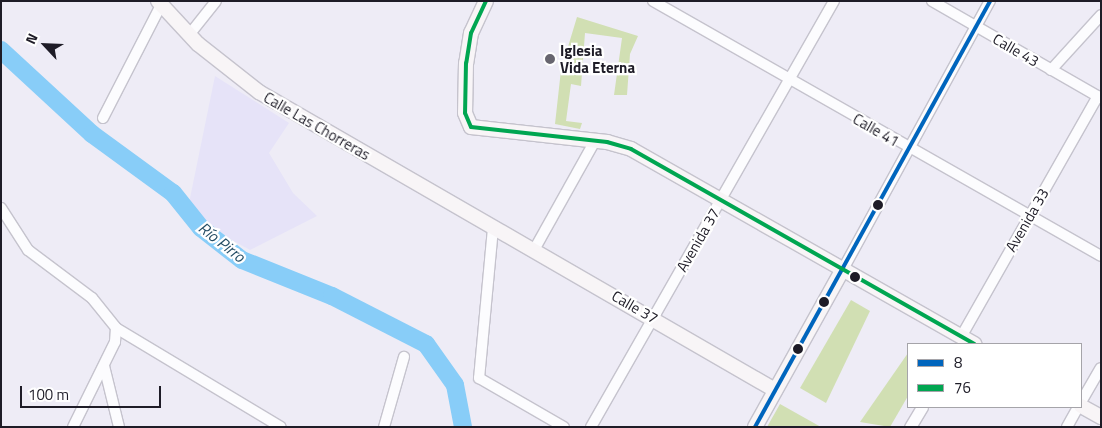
<!DOCTYPE html>
<html>
<head>
<meta charset="utf-8">
<style>
  body { margin:0 }
  #map { position:relative; width:1102px; height:428px; overflow:hidden; background:#eeecf6; font-family:"Titillium Web",sans-serif }
  div>[style] { position:absolute }
  [style*='--x'] { left:calc(var(--x)*1px); top:calc(var(--y)*1px); width:calc(var(--w)*1px); rotate:calc(var(--a)*1deg) }
  .built>* { inset:0; background:#e6e3f8 }
  .green>* { inset:0; background:#d1dfb3 }
  .river>* { height:18px; margin:-9px; padding:0 9px; transform-origin:9px; border-radius:9px; background:#88cdf8 }
  .roads { filter:drop-shadow(1px 0 #c5c3cd) drop-shadow(-1px 0 #c5c3cd) drop-shadow(0 1px #c5c3cd) drop-shadow(0 -1px #c5c3cd) }
  .minor>* { height:10px; margin:-5px; padding:0 5px; transform-origin:5px; border-radius:5px; background:#fcfcfe }
  .tertiary>* { height:11px; margin:-5.5px; padding:0 5.5px; transform-origin:5.5px; border-radius:5.5px; background:#fcfcfe }
  .secondary>* { height:14px; margin:-7px; padding:0 7px; transform-origin:7px; border-radius:7px; background:#f8f5f7 }
  .bus-1>* { height:4px; margin:-2px; padding:0 2px; transform-origin:2px; border-radius:2px; background:#0065bd }
  .bus-2>* { height:4px; margin:-2px; padding:0 2px; transform-origin:2px; border-radius:2px; background:#00a651 }
  .dots>* { width:14px; height:14px; translate:-50% -50%; box-sizing:border-box; border:2px solid #fff; border-radius:50% }
  span { translate:-50% -50%; white-space:nowrap; text-align:center; line-height:1.15; -webkit-text-stroke:4.5px #fff; paint-order:stroke }
  .poi-label { font-size:15px; color:#1e1c27; font-weight:700 }
  .left { translate:0 -50%; text-align:left }
  .street-label { font-size:15px; color:#1e1c27 }
  .water-label { font-size:16px; color:#244d65; font-style:italic }
  .frame { position:absolute; inset:0; border:2px solid #1e1c27; pointer-events:none }
  .legend { position:absolute; left:907px; top:343px; width:175px; height:65px; box-sizing:border-box; background:#fff; border:1px solid #a5a4a9; margin:0; padding:6px 9px; list-style:none; font-size:15px; color:#1e1c27 }
  .legend li { display:flex; align-items:center; gap:10px; height:25px }
  .legend b { width:25px; border:1px solid #a5a4a9 }
  .north { position:absolute; left:20px; top:20px; width:50px; height:50px; -webkit-text-stroke:4px #fff; paint-order:stroke; rotate:295deg; font-size:14px; font-weight:700; line-height:20px; text-align:center; color:#1e1c27 }
  .north::after { content:''; display:block; margin:auto; width:18px; height:22px; background:#1e1c27; clip-path:polygon(50% 0,100% 100%,50% 72%,0 100%) }
  .scale { position:absolute; left:20px; top:386px; width:141px; height:22px; box-sizing:border-box; border:2px solid #1e1c27; border-top:0; padding-left:6px; font-size:15px; line-height:18px; white-space:nowrap; color:#1e1c27; -webkit-text-stroke:4px #fff; paint-order:stroke }
</style>
</head>
<body>
<div id="map">
  <div class="built">
    <i style="clip-path:polygon(215px 76px,289px 123px,269px 153px,293px 193px,317px 216px,250px 250px,205px 225px,189px 203px)"></i>
  </div>
  <div class="green">
    <i style="clip-path:polygon(577px 17px,638px 36px,630px 54px,627px 95px,614px 95px,622px 38px,585px 33px,581px 86px,571px 84px,566px 121px,582px 123px,580px 129px,555px 124px,561px 70px)"></i>
    <i style="clip-path:polygon(851px 300px,870px 311px,826px 403px,800px 388px)"></i>
    <i style="clip-path:polygon(908px 353px,908px 396px,890px 427px,860px 422px)"></i>
    <i style="clip-path:polygon(780px 404px,821px 427px,767px 427px)"></i>
  </div>
  <div class="river">
    <i style="--x:1;--y:50;--w:124;--a:42.7"></i>
    <i style="--x:92;--y:134;--w:100;--a:36.1"></i>
    <i style="--x:173;--y:193;--w:45;--a:51.3"></i>
    <i style="--x:201;--y:228;--w:52;--a:38"></i>
    <i style="--x:242;--y:260;--w:97;--a:21.8"></i>
    <i style="--x:332;--y:296;--w:106;--a:27.1"></i>
    <i style="--x:426;--y:344;--w:50;--a:54.7"></i>
    <i style="--x:455;--y:385;--w:43;--a:79.2"></i>
  </div>
  <div class="roads">
    <div class="minor">
      <i style="--x:653;--y:1;--w:515;--a:29.65"></i>
      <i style="--x:932;--y:1;--w:195;--a:29.9"></i>
      <i style="--x:189;--y:35;--w:43;--a:-51.5"></i>
      <i style="--x:1051;--y:70;--w:74;--a:-47.7"></i>
      <i style="--x:103;--y:118;--w:127;--a:-62.8"></i>
      <i style="--x:1;--y:208;--w:50;--a:57.3"></i>
      <i style="--x:28;--y:250;--w:80;--a:36.9"></i>
      <i style="--x:92;--y:298;--w:38;--a:51"></i>
      <i style="--x:116;--y:328;--w:192;--a:31"></i>
      <i style="--x:493;--y:228;--w:151;--a:95.3"></i>
      <i style="--x:479;--y:378;--w:98;--a:30"></i>
      <i style="--x:534;--y:250;--w:125;--a:-60.8"></i>
      <i style="--x:842;--y:271;--w:308;--a:-61.3"></i>
      <i style="--x:961;--y:337;--w:277;--a:-60.4"></i>
      <i style="--x:104;--y:366;--w:63;--a:76.2"></i>
      <i style="--x:1081;--y:402;--w:39;--a:-60"></i>
      <i style="--x:73;--y:427;--w:95;--a:-63.7"></i>
      <i style="--x:115;--y:342;--w:14;--a:-86"></i>
      <i style="--x:384;--y:427;--w:73;--a:-74.1"></i>
      <i style="--x:591;--y:427;--w:490;--a:-60.3"></i>
      <i style="--x:1067;--y:427;--w:23;--a:-61"></i>
    </div>
    <div class="tertiary">
      <i style="--x:910;--y:427;--w:23;--a:-59"></i>
    </div>
    <div class="secondary">
      <i style="--x:158;--y:1;--w:59;--a:47.1"></i>
      <i style="--x:198;--y:44;--w:78;--a:38.2"></i>
      <i style="--x:259;--y:92;--w:596;--a:30.01"></i>
      <i style="--x:486;--y:1;--w:35;--a:115"></i>
      <i style="--x:471;--y:33;--w:30;--a:99"></i>
      <i style="--x:466;--y:63;--w:50;--a:91.1"></i>
      <i style="--x:465;--y:113;--w:15;--a:67"></i>
      <i style="--x:471;--y:127;--w:137;--a:6.3"></i>
      <i style="--x:607;--y:142;--w:25;--a:16"></i>
      <i style="--x:631;--y:149;--w:395;--a:29.6"></i>
      <i style="--x:1081;--y:406;--w:23;--a:29"></i>
      <i style="--x:755;--y:427;--w:179;--a:-60.9"></i>
    </div>
  </div>
  <div class="bus-1">
    <i style="--x:755;--y:427;--w:487;--a:-61.1"></i>
  </div>
  <div class="bus-2">
    <i style="--x:486;--y:1;--w:35;--a:115"></i>
    <i style="--x:471;--y:33;--w:30;--a:99"></i>
    <i style="--x:466;--y:63;--w:50;--a:91.1"></i>
    <i style="--x:465;--y:113;--w:15;--a:67"></i>
    <i style="--x:471;--y:127;--w:137;--a:6.3"></i>
    <i style="--x:607;--y:142;--w:25;--a:16"></i>
    <i style="--x:631;--y:149;--w:395;--a:29.6"></i>
  </div>
  <div class="dots">
    <i style="left:550px;top:59px;background:#67656f"></i>
    <i style="left:878px;top:205px;background:#1e1c27"></i>
    <i style="left:855px;top:277px;background:#1e1c27"></i>
    <i style="left:824px;top:302px;background:#1e1c27"></i>
    <i style="left:798px;top:349px;background:#1e1c27"></i>
  </div>
  <div class="poi-label">
    <span class="left" style="left:560px;top:59px">Iglesia<br>Vida Eterna</span>
  </div>
  <div class="street-label">
    <span style="left:1016px;top:50px;rotate:30deg">Calle 43</span>
    <span style="left:317px;top:126px;rotate:30deg">Calle Las Chorreras</span>
    <span style="left:876px;top:130px;rotate:30deg">Calle 41</span>
    <span style="left:1027px;top:220px;rotate:-60deg">Avenida 33</span>
    <span style="left:698px;top:240px;rotate:-60deg">Avenida 37</span>
    <span style="left:635px;top:307px;rotate:30deg">Calle 37</span>
  </div>
  <div class="water-label">
    <span style="left:222px;top:242px;rotate:38deg">Río Pirro</span>
  </div>
  <div class="frame"></div>
  <ul class="legend">
  <li><b style="height:6px;background:#0065bd"></b>8</li>
  <li><b style="height:6px;background:#00a651"></b>76</li>
  </ul>
  <div class="north">N</div>
  <div class="scale">100 m</div>
</div>
</body>
</html>
